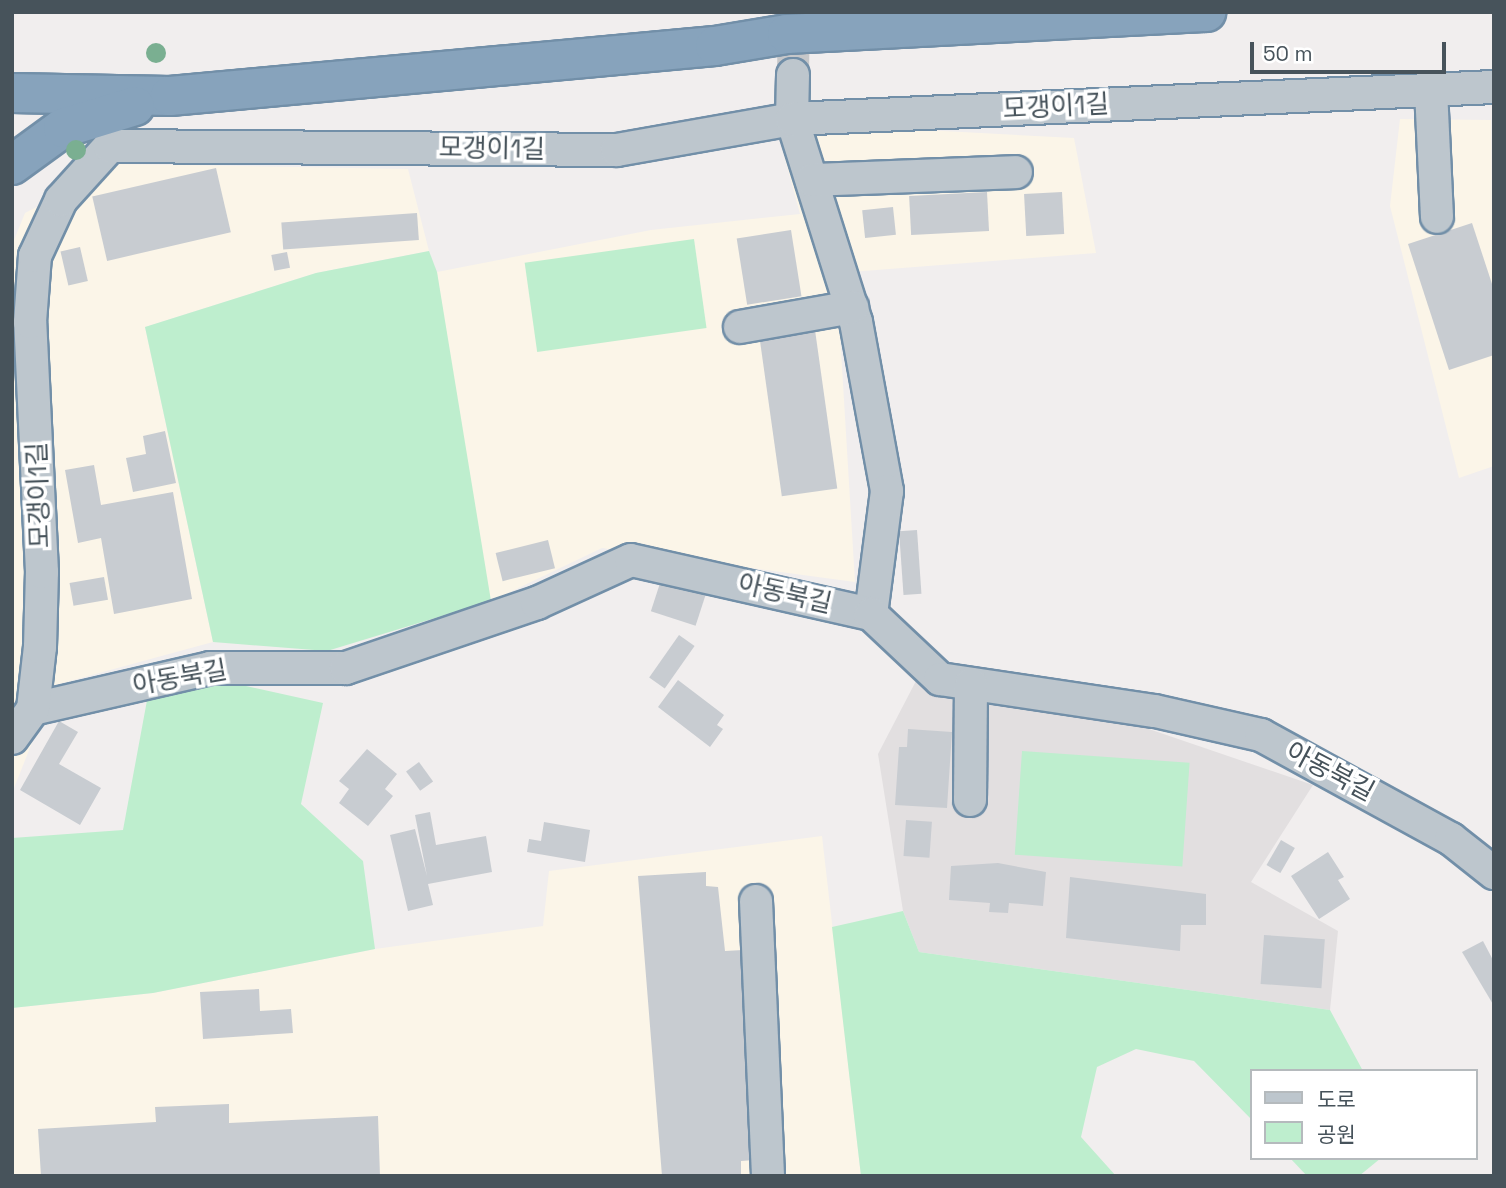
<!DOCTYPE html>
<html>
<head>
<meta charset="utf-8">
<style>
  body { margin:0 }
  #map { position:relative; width:1506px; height:1188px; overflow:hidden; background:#f1eeee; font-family:"Space Grotesk","Noto Sans KR",sans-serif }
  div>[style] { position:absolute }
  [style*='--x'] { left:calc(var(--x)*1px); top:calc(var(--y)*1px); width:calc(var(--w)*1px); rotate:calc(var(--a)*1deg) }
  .commercial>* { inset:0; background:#fbf5e8 }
  .education>* { inset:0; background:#e2dfe0 }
  .green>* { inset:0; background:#beeece; transform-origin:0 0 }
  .building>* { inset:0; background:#c8ccd1; transform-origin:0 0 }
  .minor-tunnel>* { height:32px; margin-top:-16px; transform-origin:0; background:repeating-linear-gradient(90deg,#c6c7c9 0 32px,transparent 0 48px) }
  .roads { filter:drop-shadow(2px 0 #728fa8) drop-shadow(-2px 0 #728fa8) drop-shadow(0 2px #728fa8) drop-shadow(0 -2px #728fa8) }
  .minor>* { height:32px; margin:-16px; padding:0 16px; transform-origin:16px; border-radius:16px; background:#bdc6cd }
  .highway>* { height:38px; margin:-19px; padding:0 19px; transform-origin:19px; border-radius:19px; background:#87a3bc }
  .trees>* { width:20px; height:20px; margin:-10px; border-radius:50%; background:#7aaf91 }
  span { translate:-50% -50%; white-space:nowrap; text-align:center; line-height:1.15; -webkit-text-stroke:7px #fff; paint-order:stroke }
  .street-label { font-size:26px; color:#47535b }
  .frame { position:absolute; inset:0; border:14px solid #47535b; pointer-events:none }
  .legend { position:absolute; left:1250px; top:1069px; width:228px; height:91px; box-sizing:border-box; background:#fff; border:2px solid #b5babd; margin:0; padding:9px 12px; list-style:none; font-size:21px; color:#47535b }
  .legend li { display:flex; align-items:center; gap:14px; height:35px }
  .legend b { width:35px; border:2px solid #b5babd }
  .scale { position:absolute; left:1250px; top:42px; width:196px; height:32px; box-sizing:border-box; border:4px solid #47535b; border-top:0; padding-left:9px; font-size:21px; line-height:24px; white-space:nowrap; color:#47535b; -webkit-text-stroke:5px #fff; paint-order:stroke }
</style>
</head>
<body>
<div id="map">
  <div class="commercial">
    <i style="clip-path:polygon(1400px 119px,1491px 120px,1494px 466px,1459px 478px,1390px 206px)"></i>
    <i style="clip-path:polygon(775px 122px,1074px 138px,1096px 253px,825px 274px,840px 334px,855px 582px,602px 548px,491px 601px,477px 542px,437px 272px,651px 230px,800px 214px)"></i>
    <i style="clip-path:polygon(119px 164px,408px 169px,429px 251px,316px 273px,145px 327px,213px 642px,55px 685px,12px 793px,12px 245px,25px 213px)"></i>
    <i style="clip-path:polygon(822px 836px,861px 1176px,12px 1176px,12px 1008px,153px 993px,375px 949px,543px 926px,549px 871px)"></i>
  </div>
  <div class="education">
    <i style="clip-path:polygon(917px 679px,1143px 727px,1313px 785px,1251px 882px,1338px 931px,1330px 1010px,919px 952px,903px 911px,878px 754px)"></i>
  </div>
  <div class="green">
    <i style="left:694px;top:239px;width:90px;height:171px;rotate:82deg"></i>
    <i style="clip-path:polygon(429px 251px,437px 272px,491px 601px,327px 651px,213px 642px,145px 327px,316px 273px)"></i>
    <i style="clip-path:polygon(228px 682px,323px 703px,301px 804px,363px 861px,375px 949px,153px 993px,12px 1008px,12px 838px,123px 830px,148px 695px)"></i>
    <i style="left:1022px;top:751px;width:168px;height:104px;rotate:4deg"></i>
    <i style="clip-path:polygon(903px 911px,919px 952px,1330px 1010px,1363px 1071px,1252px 1071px,1252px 1120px,1194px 1061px,1136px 1049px,1097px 1067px,1081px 1137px,1116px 1176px,861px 1176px,832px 927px)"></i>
    <i style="clip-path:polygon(1290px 1158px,1381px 1158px,1359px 1176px,1307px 1176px)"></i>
  </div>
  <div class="building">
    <i style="left:216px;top:168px;width:66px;height:127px;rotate:77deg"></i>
    <i style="left:987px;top:192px;width:39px;height:78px;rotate:87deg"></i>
    <i style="left:1062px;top:192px;width:42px;height:38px;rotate:87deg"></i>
    <i style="left:893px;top:207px;width:28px;height:31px;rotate:84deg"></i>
    <i style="left:417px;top:213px;width:27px;height:136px;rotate:86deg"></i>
    <i style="clip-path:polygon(1472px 223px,1494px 290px,1494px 355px,1449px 370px,1408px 244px)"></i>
    <i style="left:791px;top:230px;width:67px;height:55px;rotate:81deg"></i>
    <i style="left:80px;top:247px;width:35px;height:20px;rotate:77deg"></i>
    <i style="left:287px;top:252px;width:16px;height:16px;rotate:79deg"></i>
    <i style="left:815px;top:330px;width:160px;height:56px;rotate:82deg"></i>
    <i style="clip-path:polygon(165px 431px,176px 483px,133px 492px,126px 458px,146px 454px,143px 436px)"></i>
    <i style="clip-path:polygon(94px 465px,101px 505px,173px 492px,192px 599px,114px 614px,101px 538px,78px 543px,65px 470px)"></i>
    <i style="left:917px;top:530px;width:64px;height:18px;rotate:86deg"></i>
    <i style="left:548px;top:540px;width:29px;height:54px;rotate:76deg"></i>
    <i style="left:104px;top:577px;width:23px;height:35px;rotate:80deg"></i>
    <i style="left:662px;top:577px;width:47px;height:36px;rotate:18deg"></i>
    <i style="left:679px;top:635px;width:19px;height:52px;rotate:35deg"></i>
    <i style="clip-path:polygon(678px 680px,724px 715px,717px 725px,723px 729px,710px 747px,658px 707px)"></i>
    <i style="clip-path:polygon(59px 721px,78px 732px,59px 764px,101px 788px,80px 825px,20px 790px)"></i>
    <i style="clip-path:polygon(908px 729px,952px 732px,947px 808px,895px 805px,899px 747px,907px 747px)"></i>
    <i style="clip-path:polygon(367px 749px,397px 774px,385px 789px,393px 796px,368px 826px,339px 803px,349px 789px,339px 781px)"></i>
    <i style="left:419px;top:762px;width:24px;height:16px;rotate:54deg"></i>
    <i style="clip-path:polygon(430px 812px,436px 845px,486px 836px,492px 872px,428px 884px,433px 905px,408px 911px,390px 835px,415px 829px,427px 876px,415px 815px)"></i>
    <i style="left:906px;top:820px;width:26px;height:36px;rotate:4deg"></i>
    <i style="clip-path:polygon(544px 822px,590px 830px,585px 862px,527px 852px,529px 839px,541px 841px)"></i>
    <i style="left:1281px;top:840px;width:16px;height:29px;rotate:30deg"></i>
    <i style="clip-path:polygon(1328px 852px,1344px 877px,1338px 880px,1350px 899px,1319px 919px,1291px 876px)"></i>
    <i style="clip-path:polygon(998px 863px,1046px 872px,1043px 906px,1009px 903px,1008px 913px,989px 912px,990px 903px,949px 900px,951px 866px)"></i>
    <i style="clip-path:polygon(706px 872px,706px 886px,718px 887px,725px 951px,743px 950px,754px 1160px,741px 1161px,741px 1176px,662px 1176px,638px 876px)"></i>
    <i style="clip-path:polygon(1070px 877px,1206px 894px,1206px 925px,1181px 925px,1180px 951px,1066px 938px)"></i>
    <i style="left:1264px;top:935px;width:61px;height:49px;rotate:4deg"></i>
    <i style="clip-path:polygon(1483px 941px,1494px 962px,1494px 1006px,1462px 952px)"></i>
    <i style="clip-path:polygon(259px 989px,260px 1011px,291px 1009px,293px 1033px,203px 1039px,200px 992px)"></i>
    <i style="clip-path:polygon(229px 1104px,229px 1123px,378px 1116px,380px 1176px,41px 1176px,38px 1129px,156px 1122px,155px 1107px)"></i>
  </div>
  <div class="minor-tunnel">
    <i style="--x:793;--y:75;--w:63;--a:-89.1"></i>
  </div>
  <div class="roads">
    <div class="minor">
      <i style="--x:793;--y:75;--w:44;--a:91.3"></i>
      <i style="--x:792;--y:119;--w:213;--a:72.5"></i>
      <i style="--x:856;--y:322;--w:172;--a:79.6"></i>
      <i style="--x:887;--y:491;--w:124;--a:97.4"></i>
      <i style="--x:1431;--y:90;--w:127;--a:87.3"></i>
      <i style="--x:812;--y:180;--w:204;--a:-2.2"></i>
      <i style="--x:740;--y:327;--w:114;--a:-10.1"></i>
      <i style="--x:33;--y:709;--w:182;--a:-13"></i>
      <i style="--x:210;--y:668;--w:136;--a:0"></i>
      <i style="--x:346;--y:668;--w:202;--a:-18.8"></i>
      <i style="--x:537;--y:603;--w:103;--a:-24.6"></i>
      <i style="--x:631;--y:560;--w:246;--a:12.7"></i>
      <i style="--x:871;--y:614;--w:95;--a:43.3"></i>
      <i style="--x:940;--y:679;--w:217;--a:8.5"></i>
      <i style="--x:1155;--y:711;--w:109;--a:12.8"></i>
      <i style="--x:1261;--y:735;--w:217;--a:28.7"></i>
      <i style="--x:1451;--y:839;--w:55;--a:38.3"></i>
      <i style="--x:12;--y:738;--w:36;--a:-54"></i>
      <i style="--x:33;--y:709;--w:62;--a:-83.6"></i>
      <i style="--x:40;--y:647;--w:75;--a:-88.5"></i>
      <i style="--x:42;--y:572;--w:250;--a:-92.7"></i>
      <i style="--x:30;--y:322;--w:66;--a:-85.7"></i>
      <i style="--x:35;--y:256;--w:62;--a:-65.1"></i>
      <i style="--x:61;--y:200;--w:73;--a:-47.8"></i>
      <i style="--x:110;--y:146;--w:507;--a:0.45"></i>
      <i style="--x:617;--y:150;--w:178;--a:-10"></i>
      <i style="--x:792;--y:119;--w:703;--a:-2.61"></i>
      <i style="--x:970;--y:800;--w:116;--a:-89.5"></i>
      <i style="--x:756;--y:901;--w:275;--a:87.5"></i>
    </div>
    <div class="highway">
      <i style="--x:12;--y:93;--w:158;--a:1.1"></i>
      <i style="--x:170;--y:96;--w:547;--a:-5.24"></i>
      <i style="--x:715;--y:46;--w:73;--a:-9.5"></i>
      <i style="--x:787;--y:34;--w:420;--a:-3"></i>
      <i style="--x:12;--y:165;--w:63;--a:-36"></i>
      <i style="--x:63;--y:128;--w:75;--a:-17"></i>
    </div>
  </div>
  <div class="trees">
    <i style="left:156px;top:53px"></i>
    <i style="left:76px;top:150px"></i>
  </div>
  <div class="street-label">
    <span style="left:1056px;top:107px;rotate:-3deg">모갱이1길</span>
    <span style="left:492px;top:149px;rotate:1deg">모갱이1길</span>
    <span style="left:39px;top:495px;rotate:-92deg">모갱이1길</span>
    <span style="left:785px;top:594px;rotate:13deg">아동북길</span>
    <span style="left:180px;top:678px;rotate:-10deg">아동북길</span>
    <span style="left:1330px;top:772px;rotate:28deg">아동북길</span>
  </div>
  <div class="frame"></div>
  <ul class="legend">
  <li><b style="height:9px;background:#bdc6cd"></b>도로</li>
  <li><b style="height:19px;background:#beeece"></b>공원</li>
  </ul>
  <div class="scale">50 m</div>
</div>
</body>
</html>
